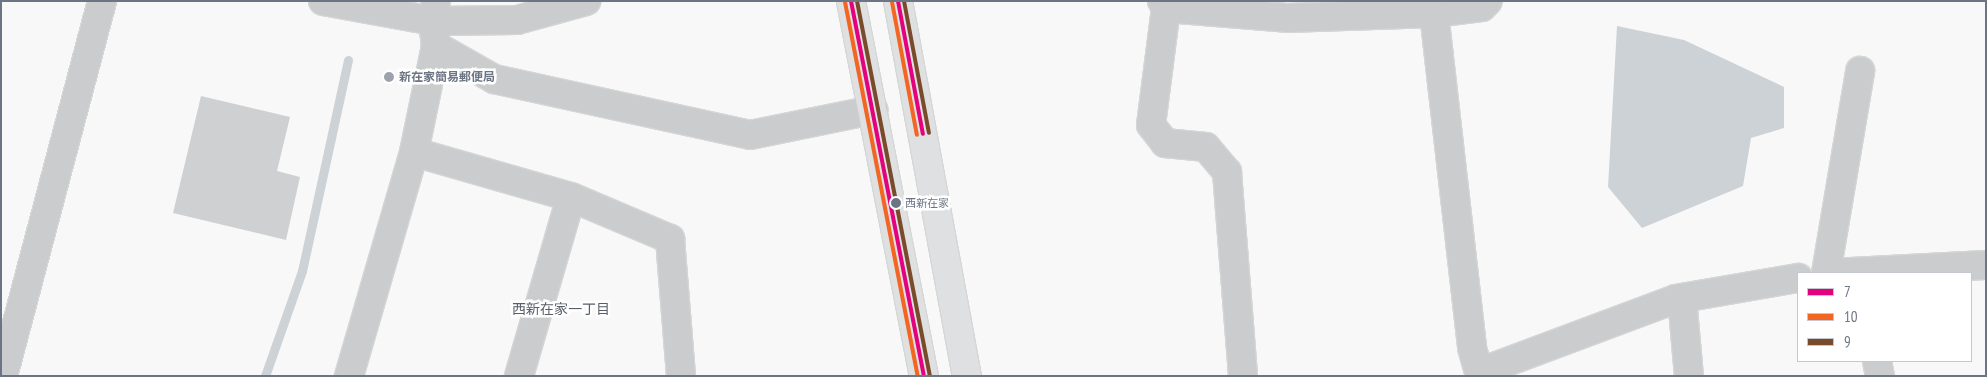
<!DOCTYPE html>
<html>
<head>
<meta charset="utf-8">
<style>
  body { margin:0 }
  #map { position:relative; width:1987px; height:377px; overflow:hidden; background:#f8f8f8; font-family:"PT Sans Narrow","Noto Sans JP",sans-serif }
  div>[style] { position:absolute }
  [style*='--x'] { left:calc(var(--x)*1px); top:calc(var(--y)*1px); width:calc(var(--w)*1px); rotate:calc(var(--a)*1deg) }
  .water>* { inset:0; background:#cdd2d6 }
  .stream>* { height:9px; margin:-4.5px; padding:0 4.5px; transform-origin:4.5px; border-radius:4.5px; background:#cdd2d6 }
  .building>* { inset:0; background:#cfd0d2 }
  .roads { filter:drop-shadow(1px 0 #d5d6d6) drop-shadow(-1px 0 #d5d6d6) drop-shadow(0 1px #d5d6d6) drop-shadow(0 -1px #d5d6d6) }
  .street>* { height:28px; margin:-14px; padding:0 14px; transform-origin:14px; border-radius:14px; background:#cbccce }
  .secondary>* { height:28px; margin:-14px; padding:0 14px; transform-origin:14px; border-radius:14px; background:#dfe0e1 }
  .bus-1>* { height:4px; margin:-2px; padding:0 2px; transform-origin:2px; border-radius:2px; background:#e5007d }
  .bus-2>* { height:4px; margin:-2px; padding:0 2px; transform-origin:2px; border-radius:2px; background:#f26522 }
  .bus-3>* { height:4px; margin:-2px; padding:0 2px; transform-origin:2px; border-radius:2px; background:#7a4b2a }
  .dots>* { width:14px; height:14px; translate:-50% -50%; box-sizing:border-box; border:2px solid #fff; border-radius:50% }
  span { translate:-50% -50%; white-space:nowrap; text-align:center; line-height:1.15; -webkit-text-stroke:5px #fff; paint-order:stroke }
  .bus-label { font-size:11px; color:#6c7584 }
  .left { translate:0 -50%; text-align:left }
  .poi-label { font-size:12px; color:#6c7584; font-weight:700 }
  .neighbourhood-label { font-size:14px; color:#595f6a }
  .frame { position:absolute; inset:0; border:2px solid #6c7584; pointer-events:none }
  .legend { position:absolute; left:1797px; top:272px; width:175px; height:90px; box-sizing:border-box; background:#fff; border:1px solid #c4c8ce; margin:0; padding:6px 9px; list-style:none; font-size:15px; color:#6c7584 }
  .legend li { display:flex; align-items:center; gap:10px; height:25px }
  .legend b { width:25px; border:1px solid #c4c8ce }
</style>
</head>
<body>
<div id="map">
  <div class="water">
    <i style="clip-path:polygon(1617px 26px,1684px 40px,1784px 87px,1784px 128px,1751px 138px,1743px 186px,1642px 228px,1608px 187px)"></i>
  </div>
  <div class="stream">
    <i style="--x:265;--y:376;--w:111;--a:-70.6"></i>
    <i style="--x:302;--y:271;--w:216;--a:-77.7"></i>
  </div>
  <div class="building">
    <i style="clip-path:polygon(201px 96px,290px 117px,277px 171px,300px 177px,286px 240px,173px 213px)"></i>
  </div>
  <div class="roads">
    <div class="street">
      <i style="--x:323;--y:1;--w:112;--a:10.3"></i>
      <i style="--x:433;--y:21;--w:84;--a:-0.7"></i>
      <i style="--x:517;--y:20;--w:72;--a:-15.4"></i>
      <i style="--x:1162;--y:1;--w:8;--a:60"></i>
      <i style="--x:1166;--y:8;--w:121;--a:4.7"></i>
      <i style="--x:1287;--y:18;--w:147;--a:-1.9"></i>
      <i style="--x:1434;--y:13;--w:48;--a:-7.1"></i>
      <i style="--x:1482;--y:7;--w:8;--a:-45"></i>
      <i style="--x:1166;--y:8;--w:118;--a:97.3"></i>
      <i style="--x:1151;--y:125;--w:23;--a:52"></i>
      <i style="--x:1165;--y:143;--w:41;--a:5.6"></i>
      <i style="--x:1206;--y:147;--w:33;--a:50"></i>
      <i style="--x:1227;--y:172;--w:205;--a:85.5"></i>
      <i style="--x:1434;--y:13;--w:337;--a:83.5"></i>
      <i style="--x:1472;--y:348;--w:29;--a:74"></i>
      <i style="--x:436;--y:46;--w:67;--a:29.6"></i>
      <i style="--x:494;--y:79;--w:262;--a:12.3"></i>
      <i style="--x:750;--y:135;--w:126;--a:-11.5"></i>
      <i style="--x:414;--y:152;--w:163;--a:16"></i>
      <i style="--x:571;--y:197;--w:108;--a:23"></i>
      <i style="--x:670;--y:239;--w:137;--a:85.4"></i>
      <i style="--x:1826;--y:273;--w:205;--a:-80.4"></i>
      <i style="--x:1831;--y:273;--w:155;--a:-3"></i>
      <i style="--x:1682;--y:298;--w:78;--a:84.9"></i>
      <i style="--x:1877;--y:361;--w:15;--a:79"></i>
      <i style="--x:3;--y:376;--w:388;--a:-75.2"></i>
      <i style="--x:349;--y:376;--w:233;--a:-73.8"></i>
      <i style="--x:414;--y:152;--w:108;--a:-78.3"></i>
      <i style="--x:436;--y:46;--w:25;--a:-97"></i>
      <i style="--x:433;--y:21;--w:20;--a:-81"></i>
      <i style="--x:519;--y:376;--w:186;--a:-73.8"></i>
      <i style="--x:1484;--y:376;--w:11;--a:-49"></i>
      <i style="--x:1491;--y:368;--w:197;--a:-20.5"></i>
      <i style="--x:1676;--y:299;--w:124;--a:-9.8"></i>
    </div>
    <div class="secondary">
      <i style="--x:851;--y:1;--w:382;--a:79"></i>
      <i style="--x:898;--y:1;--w:381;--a:79.6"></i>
    </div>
  </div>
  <div class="bus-1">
    <i style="--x:851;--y:1;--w:382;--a:79"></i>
    <i style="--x:898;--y:1;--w:135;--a:79.4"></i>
  </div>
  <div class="bus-2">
    <i style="--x:845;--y:2;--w:381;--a:79"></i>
    <i style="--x:892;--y:2;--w:135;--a:79.4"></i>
  </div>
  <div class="bus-3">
    <i style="--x:857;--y:1;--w:381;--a:79"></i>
    <i style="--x:904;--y:1;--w:134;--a:79.3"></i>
  </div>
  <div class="dots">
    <i style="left:389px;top:77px;background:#9da3ad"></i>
    <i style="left:896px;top:203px;background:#6c7584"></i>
  </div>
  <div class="bus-label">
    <span class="left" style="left:905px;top:203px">西新在家</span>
  </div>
  <div class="poi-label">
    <span class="left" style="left:399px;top:77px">新在家簡易郵便局</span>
  </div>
  <div class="neighbourhood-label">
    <span style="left:561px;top:309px">西新在家一丁目</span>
  </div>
  <div class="frame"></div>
  <ul class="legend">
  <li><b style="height:6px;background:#e5007d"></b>7</li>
  <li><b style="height:6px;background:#f26522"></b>10</li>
  <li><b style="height:6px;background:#7a4b2a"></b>9</li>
  </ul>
</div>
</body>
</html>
